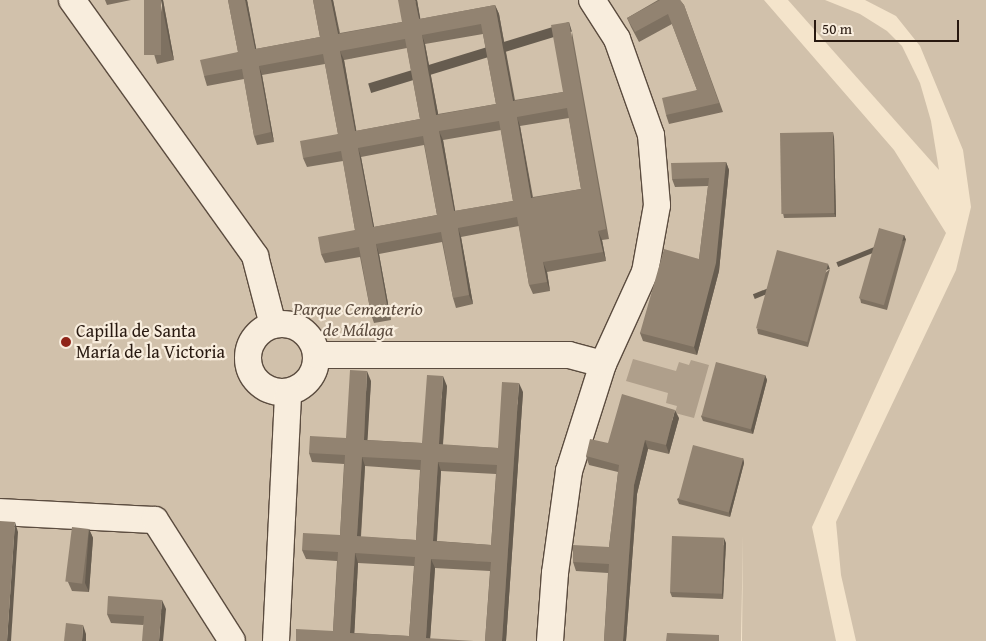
<!DOCTYPE html>
<html>
<head>
<meta charset="utf-8">
<style>
  body { margin:0 }
  #map { position:relative; width:986px; height:641px; overflow:hidden; background:#f4e4cb; font-family:"Gentium Book Plus",serif }
  div>[style] { position:absolute }
  [style*='--x'] { left:calc(var(--x)*1px); top:calc(var(--y)*1px); width:calc(var(--w)*1px); rotate:calc(var(--a)*1deg) }
  .green>* { inset:0; background:#d1c1ab }
  .water>* { inset:0; background:#af9f8b }
  .roads { filter:drop-shadow(1px 0 #5b4c3f) drop-shadow(-1px 0 #5b4c3f) drop-shadow(0 1px #5b4c3f) drop-shadow(0 -1px #5b4c3f) }
  .minor>* { height:26px; margin:-13px; padding:0 13px; transform-origin:13px; border-radius:13px; background:#f8eddd }
  .minor>.ring { margin:-13px; padding:0; box-sizing:content-box; background:none; border:26px solid #f8eddd; border-radius:50% }
  .wall>* { inset:0; background:#7e7161 }
  .shaded-wall>* { inset:0; background:#665c4f; transform-origin:0 0 }
  .building>* { inset:0; background:#928371; transform-origin:0 0 }
  .dots>* { width:14px; height:14px; translate:-50% -50%; box-sizing:border-box; border:2px solid #f8eddd; border-radius:50% }
  span { translate:-50% -50%; white-space:nowrap; text-align:center; line-height:1.15; -webkit-text-stroke:4.5px #f8eddd; paint-order:stroke }
  .park-label { font-size:18px; color:#5b4b3e; font-style:italic }
  .poi-label { font-size:18px; color:#281910 }
  .left { translate:0 -50%; text-align:left }
  .scale { position:absolute; left:814px; top:20px; width:145px; height:22px; box-sizing:border-box; border:2px solid #281910; border-top:0; padding-left:6px; font-size:15px; line-height:18px; white-space:nowrap; color:#281910; -webkit-text-stroke:4px #f8eddd; paint-order:stroke }
</style>
</head>
<body>
<div id="map">
  <div class="green">
    <i style="clip-path:polygon(0 0,764px 0,894px 150px,946px 233px,812px 527px,836px 641px,742px 641px,743px 535px,741px 641px,0 641px)"></i>
    <i style="clip-path:polygon(788px 0,825px 0,860px 14px,887px 31px,902px 46px,920px 83px,931px 121px,939px 170px)"></i>
    <i style="clip-path:polygon(865px 0,986px 0,986px 641px,856px 641px,841px 575px,836px 522px,956px 270px,971px 207px,963px 150px,920px 46px,896px 16px)"></i>
  </div>
  <div class="water">
    <i style="clip-path:polygon(633px 359px,676px 371px,679px 362px,689px 365px,691px 360px,709px 365px,694px 418px,675px 413px,677px 406px,666px 403px,668px 393px,626px 381px)"></i>
  </div>
  <div class="roads">
    <div class="minor">
      <i style="--x:72;--y:0;--w:315;--a:54.4"></i>
      <i style="--x:255;--y:256;--w:71;--a:75.4"></i>
      <i class="ring" style="left:248px;top:324px;width:42px;height:42px"></i>
      <i style="--x:317;--y:355;--w:252;--a:0"></i>
      <i style="--x:569;--y:355;--w:35;--a:15"></i>
      <i style="--x:0;--y:512;--w:155;--a:3"></i>
      <i style="--x:155;--y:520;--w:143;--a:57.5"></i>
      <i style="--x:276;--y:641;--w:248;--a:-87.2"></i>
      <i style="--x:550;--y:641;--w:68;--a:-85.8"></i>
      <i style="--x:555;--y:573;--w:103;--a:-82.2"></i>
      <i style="--x:569;--y:471;--w:112;--a:-72.4"></i>
      <i style="--x:603;--y:364;--w:101;--a:-65.5"></i>
      <i style="--x:645;--y:272;--w:68;--a:-79.8"></i>
      <i style="--x:657;--y:205;--w:70;--a:-94.9"></i>
      <i style="--x:651;--y:135;--w:102;--a:-109.5"></i>
      <i style="--x:617;--y:39;--w:46;--a:-122.7"></i>
    </div>
  </div>
  <div class="wall">
    <i style="clip-path:polygon(105px 0,131px 0,107px 5px)"></i>
    <i style="clip-path:polygon(163px 0,174px 60px,157px 64px,154px 54px)"></i>
    <i style="clip-path:polygon(evenodd,228px 0,247px 0,256px 49px,320px 37px,313px 0,333px 0,340px 33px,402px 22px,417px 0,420px 19px,495px 5px,499px 14px,515px 100px,563px 92px,572px 32px,609px 239px,602px 240px,606px 261px,547px 272px,550px 291px,533px 294px,529px 285px,519px 226px,461px 237px,473px 304px,456px 308px,453px 298px,442px 242px,379px 254px,391px 320px,374px 323px,371px 314px,360px 257px,325px 263px,321px 254px,355px 230px,343px 161px,307px 167px,303px 158px,338px 134px,325px 64px,262px 75px,274px 142px,257px 145px,254px 136px,244px 79px,207px 86px,204px 76px,238px 52px,228px 0,483px 34px,496px 104px,438px 114px,425px 44px,483px 34px,228px 0,407px 48px,420px 119px,356px 131px,344px 60px,407px 48px,228px 0,569px 118px,581px 189px,533px 197px,520px 126px,569px 118px,228px 0,501px 130px,513px 201px,455px 211px,443px 140px,501px 130px,228px 0,424px 145px,437px 215px,374px 227px,361px 157px,424px 145px)"></i>
    <i style="clip-path:polygon(658px 0,680px 0,684px 5px,723px 112px,669px 124px,666px 115px,697px 90px,672px 24px,639px 42px,631px 27px,627px 18px)"></i>
    <i style="clip-path:polygon(834px 137px,836px 217px,784px 218px,783px 213px)"></i>
    <i style="clip-path:polygon(726px 162px,729px 170px,719px 271px,697px 355px,643px 341px,640px 333px,699px 259px,708px 186px,675px 187px,672px 179px)"></i>
    <i style="clip-path:polygon(904px 235px,906px 240px,887px 310px,861px 303px,860px 298px)"></i>
    <i style="clip-path:polygon(830px 269px,808px 347px,758px 334px,757px 329px)"></i>
    <i style="clip-path:polygon(765px 375px,767px 380px,753px 434px,703px 421px,701px 416px)"></i>
    <i style="clip-path:polygon(evenodd,371px 381px,367px 440px,422px 443px,447px 386px,443px 445px,498px 448px,523px 392px,506px 641px,485px 641px,490px 571px,435px 568px,430px 638px,296px 641px,333px 631px,337px 561px,306px 559px,302px 550px,340px 535px,344px 464px,312px 462px,309px 453px,346px 438px,371px 381px,365px 466px,420px 470px,416px 540px,361px 537px,365px 466px,371px 381px,441px 471px,496px 474px,491px 545px,437px 541px,441px 471px,371px 381px,358px 563px,414px 566px,409px 636px,354px 633px,358px 563px)"></i>
    <i style="clip-path:polygon(679px 418px,669px 454px,648px 449px,637px 494px,626px 641px,604px 641px,608px 573px,576px 571px,573px 562px,609px 547px,618px 472px,589px 465px,586px 456px,608px 443px)"></i>
    <i style="clip-path:polygon(743px 458px,744px 463px,730px 517px,679px 504px,677px 499px)"></i>
    <i style="clip-path:polygon(89px 529px,93px 538px,89px 592px,72px 591px,68px 582px)"></i>
    <i style="clip-path:polygon(726px 543px,723px 599px,672px 597px,670px 592px)"></i>
    <i style="clip-path:polygon(166px 609px,143px 625px,111px 623px,107px 614px)"></i>
  </div>
  <div class="shaded-wall">
    <i style="clip-path:polygon(161px 0,163px 0,174px 60px,171px 51px)"></i>
    <i style="clip-path:polygon(245px 0,247px 0,258px 58px,255px 49px)"></i>
    <i style="clip-path:polygon(331px 0,333px 0,341px 43px,338px 34px)"></i>
    <i style="clip-path:polygon(415px 0,417px 0,422px 28px,419px 19px)"></i>
    <i style="clip-path:polygon(495px 5px,499px 14px,516px 110px,513px 101px)"></i>
    <i style="left:569px;top:22px;width:10px;height:210px;rotate:73deg"></i>
    <i style="clip-path:polygon(422px 35px,425px 44px,440px 124px,436px 115px)"></i>
    <i style="clip-path:polygon(340px 51px,344px 60px,358px 140px,355px 131px)"></i>
    <i style="clip-path:polygon(259px 66px,262px 75px,274px 142px,271px 132px)"></i>
    <i style="clip-path:polygon(517px 117px,520px 126px,534px 207px,531px 198px)"></i>
    <i style="clip-path:polygon(439px 131px,443px 140px,457px 221px,454px 211px)"></i>
    <i style="clip-path:polygon(833px 132px,834px 137px,836px 217px,834px 213px)"></i>
    <i style="clip-path:polygon(358px 148px,361px 157px,376px 237px,373px 227px)"></i>
    <i style="clip-path:polygon(726px 162px,729px 170px,719px 271px,697px 355px,694px 347px)"></i>
    <i style="clip-path:polygon(458px 228px,461px 237px,473px 304px,469px 295px)"></i>
    <i style="clip-path:polygon(598px 231px,602px 240px,606px 261px,603px 252px)"></i>
    <i style="left:904px;top:235px;width:5px;height:73px;rotate:68deg"></i>
    <i style="clip-path:polygon(376px 244px,379px 254px,391px 320px,388px 311px)"></i>
    <i style="clip-path:polygon(543px 262px,547px 272px,550px 291px,547px 282px)"></i>
    <i style="left:828px;top:264px;width:5px;height:81px;rotate:68deg"></i>
    <i style="clip-path:polygon(367px 371px,371px 381px,367px 449px,364px 440px)"></i>
    <i style="clip-path:polygon(765px 375px,767px 380px,753px 434px,751px 430px)"></i>
    <i style="clip-path:polygon(443px 376px,447px 386px,442px 454px,439px 444px)"></i>
    <i style="clip-path:polygon(519px 383px,523px 392px,506px 641px,502px 641px)"></i>
    <i style="clip-path:polygon(675px 410px,679px 418px,669px 454px,666px 445px)"></i>
    <i style="clip-path:polygon(645px 440px,648px 449px,637px 494px,626px 641px,623px 641px,634px 485px)"></i>
    <i style="clip-path:polygon(362px 457px,365px 466px,360px 546px,357px 536px)"></i>
    <i style="clip-path:polygon(743px 458px,744px 463px,730px 517px,729px 512px)"></i>
    <i style="clip-path:polygon(438px 462px,441px 471px,436px 551px,433px 541px)"></i>
    <i style="clip-path:polygon(15px 522px,18px 532px,11px 641px,7px 641px)"></i>
    <i style="clip-path:polygon(89px 529px,93px 538px,89px 592px,85px 583px)"></i>
    <i style="clip-path:polygon(724px 538px,726px 543px,723px 599px,722px 594px)"></i>
    <i style="clip-path:polygon(355px 553px,358px 563px,354px 641px,350px 633px)"></i>
    <i style="clip-path:polygon(431px 559px,435px 568px,430px 641px,426px 638px)"></i>
    <i style="clip-path:polygon(162px 600px,166px 609px,163px 641px,159px 641px)"></i>
    <i style="clip-path:polygon(83px 625px,86px 634px,86px 641px,82px 641px)"></i>
  </div>
  <div class="building">
    <i style="left:144px;top:0;width:17px;height:55px"></i>
    <i style="clip-path:polygon(evenodd,228px 0,245px 0,255px 49px,320px 37px,313px 0,331px 0,338px 34px,402px 22px,398px 0,415px 0,419px 19px,495px 5px,513px 101px,563px 92px,551px 25px,569px 22px,606px 229px,598px 231px,603px 252px,543px 262px,547px 282px,529px 285px,517px 217px,458px 228px,469px 295px,453px 298px,441px 232px,376px 244px,388px 311px,371px 314px,359px 247px,321px 254px,318px 237px,355px 230px,341px 151px,303px 158px,300px 141px,338px 134px,323px 54px,259px 66px,271px 132px,254px 136px,242px 69px,204px 76px,200px 60px,238px 52px,228px 0,481px 24px,496px 104px,436px 115px,422px 35px,481px 24px,228px 0,405px 39px,420px 119px,355px 131px,340px 51px,405px 39px,228px 0,567px 108px,581px 189px,531px 198px,517px 117px,567px 108px,228px 0,499px 121px,513px 201px,454px 211px,439px 131px,499px 121px,228px 0,423px 136px,437px 215px,373px 227px,358px 148px,423px 136px)"></i>
    <i style="clip-path:polygon(660px 0,680px 0,684px 5px,719px 103px,666px 115px,662px 98px,697px 90px,668px 14px,635px 32px,627px 18px)"></i>
    <i style="left:833px;top:132px;width:81px;height:53px;rotate:89deg"></i>
    <i style="clip-path:polygon(726px 162px,716px 263px,694px 347px,640px 333px,664px 249px,699px 259px,709px 178px,672px 179px,671px 163px)"></i>
    <i style="left:879px;top:228px;width:26px;height:73px;rotate:16deg"></i>
    <i style="left:777px;top:250px;width:53px;height:81px;rotate:15deg"></i>
    <i style="left:716px;top:362px;width:51px;height:56px;rotate:15deg"></i>
    <i style="clip-path:polygon(evenodd,350px 370px,367px 371px,364px 440px,422px 443px,427px 375px,443px 376px,439px 444px,498px 448px,502px 382px,519px 383px,502px 641px,485px 641px,491px 562px,431px 559px,426px 638px,474px 641px,296px 641px,296px 629px,333px 631px,338px 552px,302px 550px,303px 533px,340px 535px,345px 455px,309px 453px,310px 436px,346px 438px,350px 370px,362px 457px,421px 460px,416px 540px,357px 536px,362px 457px,350px 370px,438px 462px,497px 465px,491px 545px,433px 541px,438px 462px,350px 370px,355px 553px,415px 557px,409px 636px,350px 633px,355px 553px)"></i>
    <i style="clip-path:polygon(622px 394px,675px 410px,666px 445px,645px 440px,634px 485px,623px 641px,604px 641px,609px 564px,573px 562px,573px 545px,609px 547px,619px 465px,586px 456px,590px 439px,608px 443px)"></i>
    <i style="left:693px;top:445px;width:52px;height:56px;rotate:15deg"></i>
    <i style="clip-path:polygon(0 521px,15px 522px,7px 641px,0 641px)"></i>
    <i style="left:72px;top:527px;width:17px;height:55px;rotate:7deg"></i>
    <i style="left:672px;top:536px;width:52px;height:56px;rotate:2deg"></i>
    <i style="clip-path:polygon(108px 596px,162px 600px,159px 641px,142px 641px,144px 616px,107px 614px)"></i>
    <i style="clip-path:polygon(66px 623px,83px 625px,82px 641px,64px 641px)"></i>
    <i style="clip-path:polygon(667px 633px,719px 635px,719px 641px,666px 641px)"></i>
  </div>
  <div class="dots">
    <i style="left:66px;top:342px;background:#8f2418"></i>
  </div>
  <div class="park-label">
    <span style="left:358px;top:320px">Parque Cementerio<br>de Málaga</span>
  </div>
  <div class="poi-label">
    <span class="left" style="left:76px;top:342px">Capilla de Santa<br>María de la Victoria</span>
  </div>
  <div class="scale">50 m</div>
</div>
</body>
</html>
